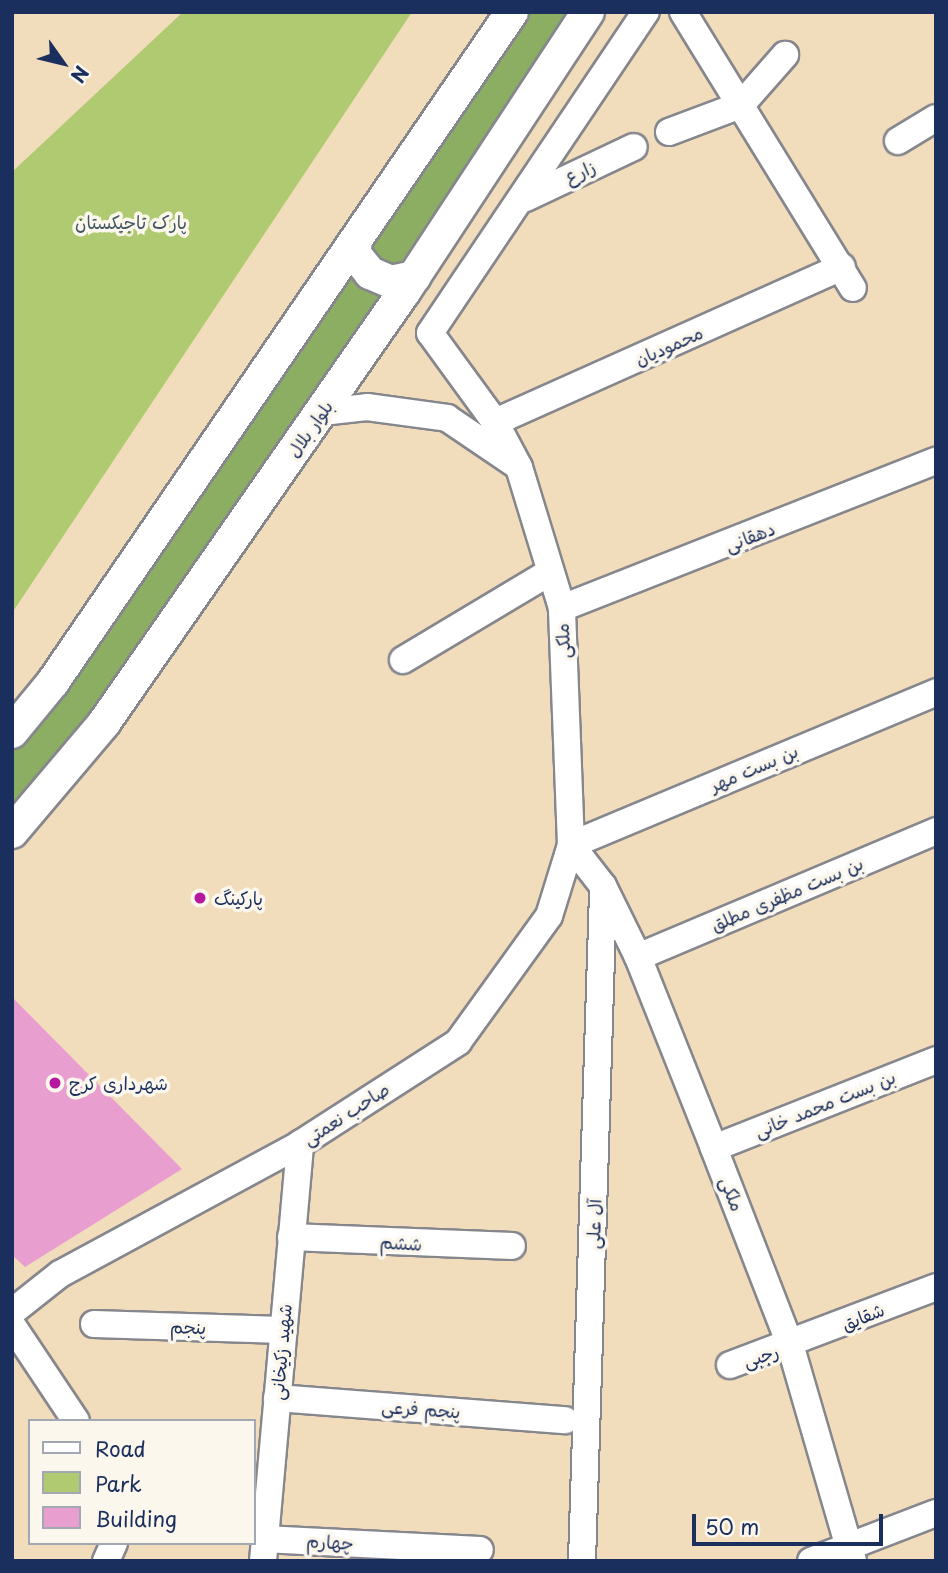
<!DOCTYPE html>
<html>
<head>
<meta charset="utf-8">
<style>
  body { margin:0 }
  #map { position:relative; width:948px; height:1573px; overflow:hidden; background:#f1dcbc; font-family:"Playpen Sans","Playpen Sans Arabic",sans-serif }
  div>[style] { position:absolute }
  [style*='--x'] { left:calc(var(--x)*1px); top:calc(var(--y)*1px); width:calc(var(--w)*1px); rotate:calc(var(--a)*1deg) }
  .green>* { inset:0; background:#afca70 }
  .forest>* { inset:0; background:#8bae62 }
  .building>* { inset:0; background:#e99ed0 }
  .roads { filter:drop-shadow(2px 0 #86868d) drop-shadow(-2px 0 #86868d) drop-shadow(0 2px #86868d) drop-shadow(0 -2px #86868d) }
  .minor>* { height:26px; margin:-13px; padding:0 13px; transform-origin:13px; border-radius:13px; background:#fff }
  .major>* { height:32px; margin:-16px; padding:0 16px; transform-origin:16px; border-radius:16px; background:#fff }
  .dots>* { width:19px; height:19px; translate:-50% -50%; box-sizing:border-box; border:4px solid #fbf7ec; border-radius:50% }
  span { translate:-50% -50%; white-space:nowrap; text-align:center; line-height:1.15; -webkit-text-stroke:7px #fbf7ec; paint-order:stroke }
  .street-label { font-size:18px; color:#1b2f5e }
  .park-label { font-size:18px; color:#405662 }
  .poi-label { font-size:18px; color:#1b2f5e }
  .left { translate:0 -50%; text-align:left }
  .frame { position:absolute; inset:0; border:14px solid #1b2f5e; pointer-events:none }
  .legend { position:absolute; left:28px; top:1419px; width:228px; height:126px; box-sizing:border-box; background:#fbf7ec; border:2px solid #a1a7b3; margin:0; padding:9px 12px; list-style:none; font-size:21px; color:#1b2f5e }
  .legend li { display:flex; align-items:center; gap:14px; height:35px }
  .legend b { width:35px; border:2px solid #a1a7b3 }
  .north { position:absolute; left:28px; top:28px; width:70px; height:70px; -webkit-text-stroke:5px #fbf7ec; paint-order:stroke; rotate:124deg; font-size:19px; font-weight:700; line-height:28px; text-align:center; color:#1b2f5e }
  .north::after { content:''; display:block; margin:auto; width:24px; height:32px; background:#1b2f5e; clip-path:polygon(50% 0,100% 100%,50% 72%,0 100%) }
  .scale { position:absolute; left:692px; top:1514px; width:191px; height:32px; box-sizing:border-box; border:4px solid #1b2f5e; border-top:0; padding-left:9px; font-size:21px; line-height:24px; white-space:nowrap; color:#1b2f5e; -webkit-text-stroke:5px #fbf7ec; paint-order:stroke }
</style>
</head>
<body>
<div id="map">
  <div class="green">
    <i style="clip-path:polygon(183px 12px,412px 12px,12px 613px,12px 172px)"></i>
  </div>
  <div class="forest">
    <i style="clip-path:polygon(526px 12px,569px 12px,207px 552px,91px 717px,12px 808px,12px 751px,66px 689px)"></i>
  </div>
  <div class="building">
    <i style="clip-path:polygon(12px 997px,182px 1169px,25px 1267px,12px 1255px)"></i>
  </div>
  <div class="roads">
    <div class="minor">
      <i style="--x:683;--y:12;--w:324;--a:58.4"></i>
      <i style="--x:669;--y:132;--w:77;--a:-20.6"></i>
      <i style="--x:741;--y:105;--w:67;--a:-48.7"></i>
      <i style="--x:898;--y:141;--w:44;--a:-31.2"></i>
      <i style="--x:526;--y:198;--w:119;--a:-25.3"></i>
      <i style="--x:322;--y:412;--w:45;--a:-6.3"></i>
      <i style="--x:367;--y:407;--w:81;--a:7.8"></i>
      <i style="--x:447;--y:418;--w:82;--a:34.1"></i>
      <i style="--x:495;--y:422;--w:380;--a:-24.1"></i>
      <i style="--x:562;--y:608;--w:402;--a:-21.5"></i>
      <i style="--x:403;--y:660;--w:171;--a:-30.9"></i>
      <i style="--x:638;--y:957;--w:324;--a:-22.9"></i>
      <i style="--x:714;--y:1148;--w:239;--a:-21.6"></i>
      <i style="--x:291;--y:1237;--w:221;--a:2.3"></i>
      <i style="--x:12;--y:1312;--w:61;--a:-38.4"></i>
      <i style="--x:60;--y:1274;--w:273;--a:-28.4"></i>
      <i style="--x:300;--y:1144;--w:188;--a:-32.8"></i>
      <i style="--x:458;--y:1042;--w:155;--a:-54.2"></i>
      <i style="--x:549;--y:916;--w:74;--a:-72.8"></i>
      <i style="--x:571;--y:845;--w:237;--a:-92.2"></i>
      <i style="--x:562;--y:608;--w:147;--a:-107"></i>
      <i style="--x:519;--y:467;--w:51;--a:-118.1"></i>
      <i style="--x:495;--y:422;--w:110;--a:-126.1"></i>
      <i style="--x:430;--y:333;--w:387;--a:-56.1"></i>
      <i style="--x:94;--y:1324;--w:189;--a:1.8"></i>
      <i style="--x:12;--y:1325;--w:115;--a:56.3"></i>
      <i style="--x:730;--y:1365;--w:220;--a:-20.7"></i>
      <i style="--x:277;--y:1398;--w:289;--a:4.4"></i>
      <i style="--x:264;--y:1539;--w:216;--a:2.9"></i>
      <i style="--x:106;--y:1561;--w:20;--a:-66"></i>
      <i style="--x:263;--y:1561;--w:419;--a:-84.9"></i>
      <i style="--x:582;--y:1561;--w:669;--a:-88.2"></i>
      <i style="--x:811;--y:1561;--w:134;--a:-21"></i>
      <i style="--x:853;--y:1561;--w:223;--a:-106.2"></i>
      <i style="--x:791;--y:1347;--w:213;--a:-111.2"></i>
      <i style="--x:714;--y:1148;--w:206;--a:-111.7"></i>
      <i style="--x:638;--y:957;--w:79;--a:-116.2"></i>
      <i style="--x:603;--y:886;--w:52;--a:-128"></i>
      <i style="--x:571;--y:845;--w:396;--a:-22.7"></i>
    </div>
    <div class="major">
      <i style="--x:356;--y:241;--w:12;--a:99"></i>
      <i style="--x:354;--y:253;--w:26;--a:51"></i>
      <i style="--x:370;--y:273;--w:23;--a:23"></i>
      <i style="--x:391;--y:282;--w:24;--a:-12"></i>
      <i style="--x:12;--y:732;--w:65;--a:-50.6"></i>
      <i style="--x:53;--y:682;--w:812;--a:-55.59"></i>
      <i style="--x:12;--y:832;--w:143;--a:-49.8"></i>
      <i style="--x:104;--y:723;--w:525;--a:-55.16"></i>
      <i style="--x:404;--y:292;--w:335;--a:-56.7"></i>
    </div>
  </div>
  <div class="dots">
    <i style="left:200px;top:898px;background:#b5179e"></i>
    <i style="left:55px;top:1083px;background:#b5179e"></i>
  </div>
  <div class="street-label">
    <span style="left:580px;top:172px;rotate:-25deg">زارع</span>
    <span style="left:669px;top:346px;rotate:-24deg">محمودیان</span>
    <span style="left:310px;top:429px;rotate:-55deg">بلوار بلال</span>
    <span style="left:750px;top:537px;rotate:-21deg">دهقانی</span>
    <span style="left:563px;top:641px;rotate:-93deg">ملکی</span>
    <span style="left:754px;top:768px;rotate:-23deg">بن بست مهر</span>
    <span style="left:787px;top:894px;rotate:-23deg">بن بست مظفری مطلق</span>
    <span style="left:825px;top:1104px;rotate:-22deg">بن بست محمد خانی</span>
    <span style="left:346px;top:1114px;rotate:-33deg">صاحب نعمتی</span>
    <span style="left:732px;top:1194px;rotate:69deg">ملکی</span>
    <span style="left:594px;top:1224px;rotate:-88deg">آل علی</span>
    <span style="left:401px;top:1243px;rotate:3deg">ششم</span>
    <span style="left:863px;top:1317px;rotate:-22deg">شقایق</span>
    <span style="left:188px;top:1327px;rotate:2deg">پنجم</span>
    <span style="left:281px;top:1352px;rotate:-85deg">شهید زکیخانی</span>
    <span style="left:761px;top:1356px;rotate:-17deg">رجبی</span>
    <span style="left:421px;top:1409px;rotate:4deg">پنجم فرعی</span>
    <span style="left:330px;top:1542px;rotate:3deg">چهارم</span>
  </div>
  <div class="park-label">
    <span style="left:131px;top:222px">پارک تاجیکستان</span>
  </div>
  <div class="poi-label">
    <span class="left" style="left:214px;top:898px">پارکینگ</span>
    <span class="left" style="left:69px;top:1083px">شهرداری کرج</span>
  </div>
  <div class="frame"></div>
  <ul class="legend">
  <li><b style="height:9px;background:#fff"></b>Road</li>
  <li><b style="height:19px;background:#afca70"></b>Park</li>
  <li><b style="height:19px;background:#e99ed0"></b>Building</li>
  </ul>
  <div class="north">N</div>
  <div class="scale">50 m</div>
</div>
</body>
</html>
